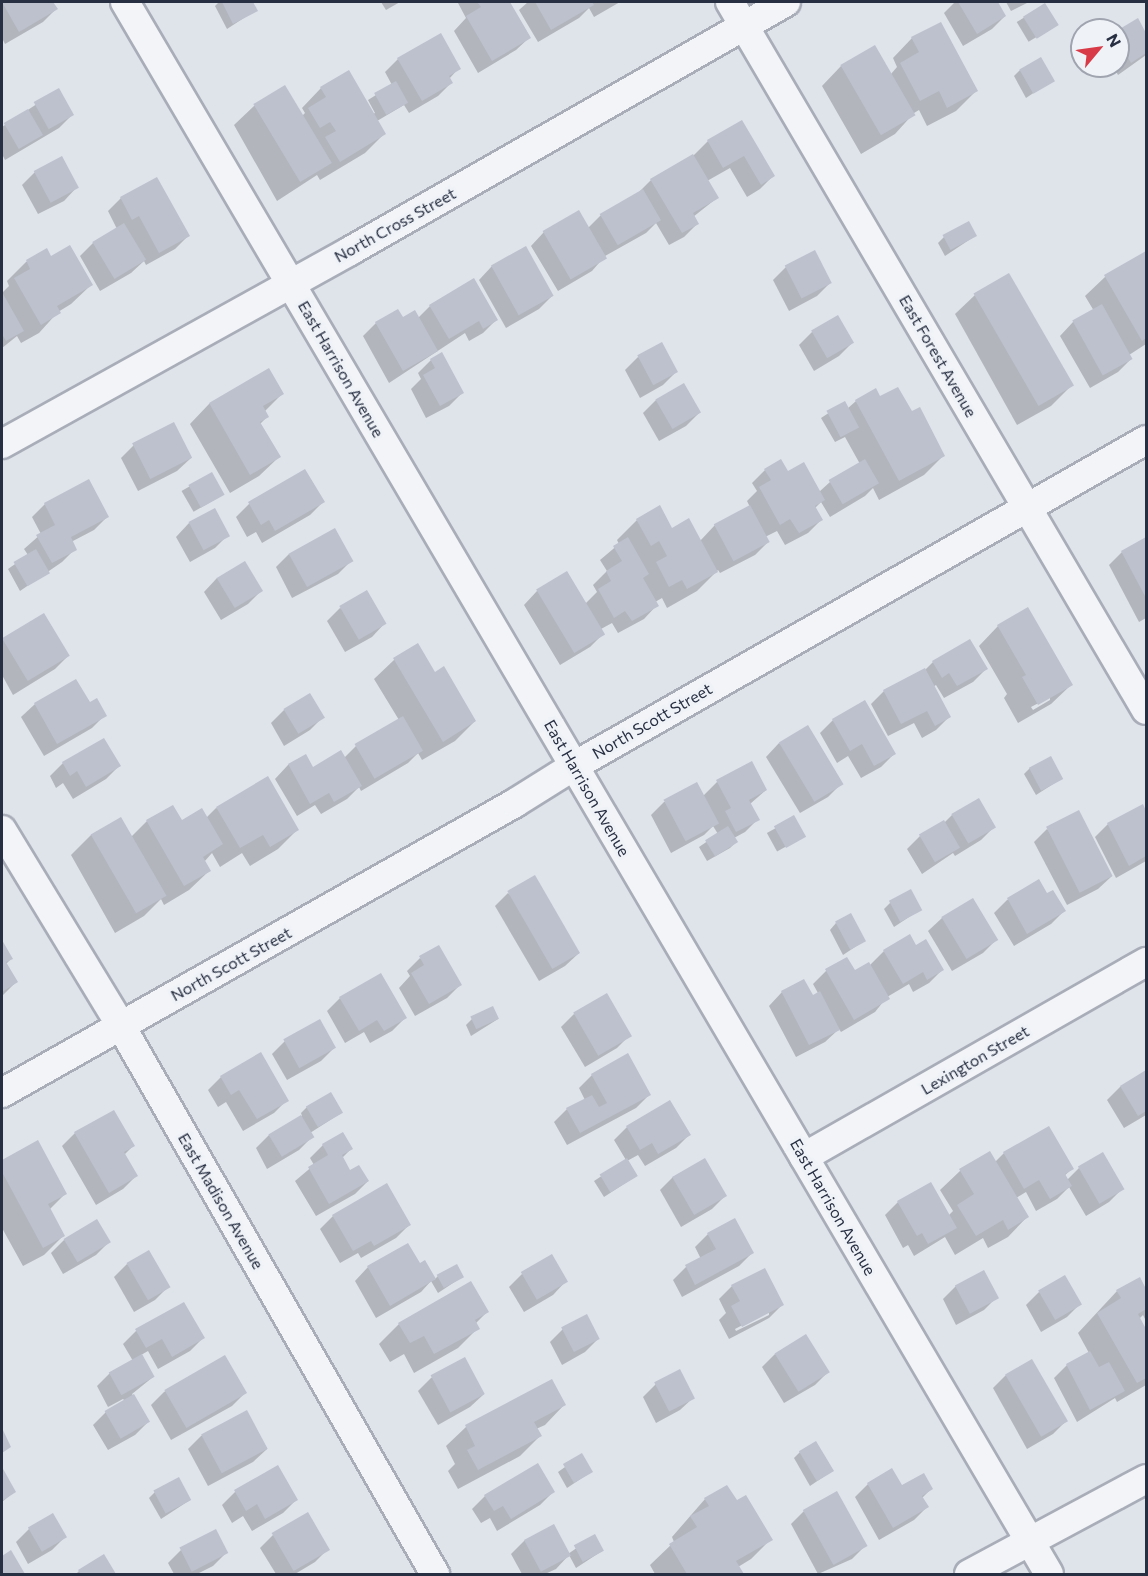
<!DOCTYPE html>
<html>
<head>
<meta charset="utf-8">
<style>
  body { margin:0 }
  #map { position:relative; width:1148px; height:1576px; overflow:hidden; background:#dfe3ea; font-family:Commissioner,sans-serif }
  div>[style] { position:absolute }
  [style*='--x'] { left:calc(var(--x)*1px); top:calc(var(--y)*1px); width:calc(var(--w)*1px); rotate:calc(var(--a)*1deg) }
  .shadow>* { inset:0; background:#0003; transform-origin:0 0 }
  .building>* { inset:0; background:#bcc1cd; transform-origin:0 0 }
  .roads { filter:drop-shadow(2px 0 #a8adb8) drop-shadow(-2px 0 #a8adb8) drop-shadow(0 2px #a8adb8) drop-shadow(0 -2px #a8adb8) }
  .minor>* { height:28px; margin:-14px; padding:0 14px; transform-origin:14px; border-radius:14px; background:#f2f4f8 }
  span { translate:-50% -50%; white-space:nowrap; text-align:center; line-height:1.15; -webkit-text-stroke:6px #eff2f7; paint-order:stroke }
  .street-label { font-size:16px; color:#272f42 }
  .frame { position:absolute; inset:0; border:3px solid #272f42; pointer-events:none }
  .north { position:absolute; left:1070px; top:18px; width:60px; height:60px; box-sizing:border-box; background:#eff2f7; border:2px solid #9fa4af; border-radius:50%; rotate:61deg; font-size:16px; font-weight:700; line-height:24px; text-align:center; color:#272f42 }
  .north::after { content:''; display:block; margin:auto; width:21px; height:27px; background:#d83b47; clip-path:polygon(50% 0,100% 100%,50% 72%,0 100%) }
</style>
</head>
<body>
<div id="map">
  <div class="shadow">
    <i style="clip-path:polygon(2px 2px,52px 2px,56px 9px,43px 22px,5px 44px,2px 38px)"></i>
    <i style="clip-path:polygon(219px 2px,252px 2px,256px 10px,227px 29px,215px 6px)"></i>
    <i style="clip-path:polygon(381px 2px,400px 2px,386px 10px)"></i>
    <i style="clip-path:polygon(460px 2px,509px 2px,530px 37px,516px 50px,478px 73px,454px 31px,466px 18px,458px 3px)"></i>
    <i style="clip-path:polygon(528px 2px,620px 2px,594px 17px,589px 8px,579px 18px,538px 42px,519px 10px)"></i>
    <i style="clip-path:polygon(955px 2px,996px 2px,1005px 16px,992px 29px,963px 46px,944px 13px)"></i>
    <i style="clip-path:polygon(1006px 2px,1029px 2px,1011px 11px)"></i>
    <i style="left:1045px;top:5px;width:23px;height:33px;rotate:59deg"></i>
    <i style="clip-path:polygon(1137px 20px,1146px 36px,1146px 55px,1118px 75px,1113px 66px,1118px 66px,1118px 32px)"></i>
    <i style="clip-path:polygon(912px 38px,976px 91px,956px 111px,927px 126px,919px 110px,914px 113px,895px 134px,861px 154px,822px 86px,841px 66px,891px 74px,897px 67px,893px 58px)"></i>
    <i style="clip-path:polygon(398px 59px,459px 68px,449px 79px,451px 83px,438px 96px,409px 113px,404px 105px,377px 121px,384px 134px,365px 153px,320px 180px,317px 175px,277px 201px,234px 125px,254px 106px,285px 87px,302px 116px,305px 113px,302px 108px,321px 88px,373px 114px,375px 113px,368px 100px,392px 85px,385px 72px)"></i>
    <i style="clip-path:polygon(1020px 70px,1053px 80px,1026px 98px,1014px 76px)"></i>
    <i style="clip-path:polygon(58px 90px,72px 115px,59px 128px,5px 160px,2px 154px,2px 127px)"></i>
    <i style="clip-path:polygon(742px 122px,773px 176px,760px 189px,747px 197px,730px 168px,707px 181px,717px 198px,693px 217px,697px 224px,684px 237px,669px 245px,656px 223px,646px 233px,605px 256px,592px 271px,558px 291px,531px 246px,544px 232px,579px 212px,588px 228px,601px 215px,639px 192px,651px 180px,693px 156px,708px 141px)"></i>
    <i style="clip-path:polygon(35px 172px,77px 187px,64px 201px,38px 214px,22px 185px)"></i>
    <i style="clip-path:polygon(121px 198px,188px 236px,175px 249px,146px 265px,144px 261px,131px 273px,100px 291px,80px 256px,93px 243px,117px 229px,108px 211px)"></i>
    <i style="clip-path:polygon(975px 236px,945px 256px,938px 243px,944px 237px)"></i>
    <i style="clip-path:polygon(47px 250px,51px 258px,91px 285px,71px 304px,58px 312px,39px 333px,21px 343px,17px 336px,2px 348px,2px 293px,9px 286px,7px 281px,26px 262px)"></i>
    <i style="clip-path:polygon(1146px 252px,1146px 344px,1129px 355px,1131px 359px,1118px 372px,1090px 388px,1060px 336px,1073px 322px,1094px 311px,1085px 296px,1105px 277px)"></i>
    <i style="clip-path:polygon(492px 266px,552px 296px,539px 309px,506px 328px,479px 280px)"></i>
    <i style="clip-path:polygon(786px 267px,830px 283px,817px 296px,789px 311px,773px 280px)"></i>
    <i style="clip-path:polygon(975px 295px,1071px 386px,1051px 406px,1017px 425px,955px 314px)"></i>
    <i style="clip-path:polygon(430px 306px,496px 320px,483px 333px,469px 341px,465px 333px,389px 383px,363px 336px,376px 323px,418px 318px)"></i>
    <i style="clip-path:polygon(837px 317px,852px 343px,839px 356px,814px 371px,799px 345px,812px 332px)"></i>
    <i style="clip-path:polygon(638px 357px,676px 372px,663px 385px,640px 398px,625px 370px)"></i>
    <i style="clip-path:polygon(431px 360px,462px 393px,449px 406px,426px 418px,411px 389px,421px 379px,418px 373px)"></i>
    <i style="clip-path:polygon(268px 370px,282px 394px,264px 412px,267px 417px,260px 424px,279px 457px,259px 476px,230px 493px,190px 424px,209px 404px)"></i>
    <i style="clip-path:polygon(683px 385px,699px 413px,686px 426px,659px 441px,643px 413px,656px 400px)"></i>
    <i style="clip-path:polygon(880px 398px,911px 413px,944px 455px,924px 475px,879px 500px,873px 488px,865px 496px,830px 517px,821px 502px,815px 508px,821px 520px,808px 533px,785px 545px,777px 531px,765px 537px,768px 542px,755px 555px,720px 573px,718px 570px,697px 591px,667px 608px,662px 598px,655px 602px,657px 605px,644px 619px,618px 633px,612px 623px,601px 629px,603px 634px,590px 647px,560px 665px,524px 605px,537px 591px,567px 573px,585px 604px,597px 592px,593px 585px,607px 571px,600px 560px,619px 544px,617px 540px,637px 520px,700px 541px,715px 525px,750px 507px,747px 501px,757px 491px,752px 483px,765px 470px,787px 473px,819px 492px,830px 482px,860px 464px,845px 437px,835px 442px,821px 418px,844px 403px,847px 409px,856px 401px)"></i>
    <i style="clip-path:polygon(134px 445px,191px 458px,177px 471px,138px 491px,121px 458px)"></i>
    <i style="clip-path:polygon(305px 471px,323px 502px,310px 515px,262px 543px,256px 532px,247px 537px,236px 517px,249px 504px)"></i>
    <i style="left:211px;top:474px;width:24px;height:34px;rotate:60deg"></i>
    <i style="clip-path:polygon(88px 481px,107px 517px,94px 530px,71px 542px,75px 549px,62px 562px,20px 591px,8px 569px,28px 555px,24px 549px,41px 534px,32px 517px,45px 504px)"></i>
    <i style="clip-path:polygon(189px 523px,228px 535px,215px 548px,190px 562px,176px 537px)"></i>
    <i style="clip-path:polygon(1146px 539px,1146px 618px,1139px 622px,1109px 565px,1122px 552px)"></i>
    <i style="clip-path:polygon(289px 554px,351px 561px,338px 574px,292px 598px,276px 567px)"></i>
    <i style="clip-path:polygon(217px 578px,261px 591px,248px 604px,221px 620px,204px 592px)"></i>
    <i style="clip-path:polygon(340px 608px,385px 623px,372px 637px,345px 652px,327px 621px)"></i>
    <i style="clip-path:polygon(43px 615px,68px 656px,55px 669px,13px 695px,2px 675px,2px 641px)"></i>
    <i style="clip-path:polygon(evenodd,998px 626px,1071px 685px,1051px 704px,1018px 723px,1004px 698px,1007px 694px,979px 646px,998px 626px,1050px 697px,1050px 700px,1033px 710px,1031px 707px,1050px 697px)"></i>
    <i style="clip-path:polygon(417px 645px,434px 674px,475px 721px,455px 741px,422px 760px,418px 753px,408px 763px,361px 791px,359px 787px,347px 799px,321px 814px,315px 805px,297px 816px,275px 779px,288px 765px,305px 756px,313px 769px,344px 758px,356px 746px,399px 720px,374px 679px,394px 660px)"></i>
    <i style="clip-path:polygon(933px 662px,986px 669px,973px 682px,944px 698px,936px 685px,933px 687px,949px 717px,936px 730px,922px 738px,914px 723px,888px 736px,871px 704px,884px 691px,925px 670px)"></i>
    <i style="clip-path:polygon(309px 695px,323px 717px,310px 730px,284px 746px,271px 723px,284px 710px)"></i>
    <i style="clip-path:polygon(35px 704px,89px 704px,105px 715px,92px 728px,44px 756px,21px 717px)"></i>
    <i style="clip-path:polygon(833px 720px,894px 754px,881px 767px,861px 778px,848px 756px,837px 763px,820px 733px)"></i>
    <i style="clip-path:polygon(779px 743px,841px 784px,828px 797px,800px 813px,766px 757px)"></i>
    <i style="clip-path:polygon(63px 763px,119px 766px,106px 779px,73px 799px,63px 783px,56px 788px,50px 776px)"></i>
    <i style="clip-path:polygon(1030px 768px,1061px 779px,1036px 795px,1024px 774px)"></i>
    <i style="clip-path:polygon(717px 782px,766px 790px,750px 804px,758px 819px,745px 832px,734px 838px,736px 842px,730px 848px,707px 861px,699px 847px,718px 834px,713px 826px,704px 835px,671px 853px,651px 815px,664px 802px,703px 796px)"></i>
    <i style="clip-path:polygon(1142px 806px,1146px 815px,1146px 861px,1116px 878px,1095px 837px,1108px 824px)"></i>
    <i style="clip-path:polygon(216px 808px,297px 830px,278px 849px,250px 866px,242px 853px,220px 867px,212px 853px,204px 862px,209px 871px,189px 890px,164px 905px,161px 899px,144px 916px,115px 933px,71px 855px,91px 835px,120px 819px,131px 837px,147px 821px,181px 822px,206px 818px)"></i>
    <i style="clip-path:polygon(952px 815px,994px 827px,981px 840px,955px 856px,953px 853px,922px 874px,907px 849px,920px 836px,944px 823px)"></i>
    <i style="left:794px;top:818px;width:21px;height:31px;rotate:61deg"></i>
    <i style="clip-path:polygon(1047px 829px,1112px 876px,1098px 889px,1067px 905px,1034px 842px)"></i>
    <i style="clip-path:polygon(1039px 881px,1047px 895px,1064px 911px,1051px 924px,1014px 946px,994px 913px,1007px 900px)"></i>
    <i style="clip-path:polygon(508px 893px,579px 953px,565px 966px,539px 981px,495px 906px)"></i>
    <i style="clip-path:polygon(972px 900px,996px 940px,983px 953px,952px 971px,928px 931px,942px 918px)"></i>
    <i style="clip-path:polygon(890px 903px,921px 909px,894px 927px,884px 909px)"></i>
    <i style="clip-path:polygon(836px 923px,864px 941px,843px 955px,830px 930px)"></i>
    <i style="clip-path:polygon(2px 943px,11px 959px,6px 964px,16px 982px,2px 996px,2px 1001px)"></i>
    <i style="clip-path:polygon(884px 951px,942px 970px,929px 983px,913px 992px,909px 984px,887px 997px,875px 1012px,841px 1032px,839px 1029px,825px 1042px,796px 1057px,769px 1006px,782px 992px,804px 981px,812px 997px,818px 993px,813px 984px,826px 971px,855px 972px,869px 966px)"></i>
    <i style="clip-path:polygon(420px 958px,460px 985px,447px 998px,415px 1016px,399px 988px,410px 976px,407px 971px)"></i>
    <i style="clip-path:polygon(340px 998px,405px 1018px,392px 1031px,370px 1043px,364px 1032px,345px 1043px,327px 1011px)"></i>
    <i style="clip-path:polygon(574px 1014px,630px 1035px,617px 1048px,585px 1067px,561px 1027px)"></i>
    <i style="clip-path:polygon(472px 1019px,498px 1019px,471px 1036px,466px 1025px)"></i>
    <i style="clip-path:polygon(285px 1041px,334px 1048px,321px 1061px,287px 1080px,272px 1054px)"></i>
    <i style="clip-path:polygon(1146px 1072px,1146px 1115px,1124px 1128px,1107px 1100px,1120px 1087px)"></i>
    <i style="clip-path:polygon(592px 1075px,649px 1095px,636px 1108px,567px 1145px,554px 1122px,567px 1109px,585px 1100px,579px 1088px)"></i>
    <i style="clip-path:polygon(221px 1077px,287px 1100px,274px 1113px,243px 1131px,226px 1102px,218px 1107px,208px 1090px)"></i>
    <i style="clip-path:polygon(307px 1107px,341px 1113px,310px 1133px,312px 1137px,299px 1150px,267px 1169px,256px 1148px,269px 1135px,302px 1116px,301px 1113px)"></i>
    <i style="clip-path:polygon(627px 1127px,689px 1135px,676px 1148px,645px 1166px,638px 1155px,627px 1161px,636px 1176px,604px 1197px,594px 1181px,626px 1160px,614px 1140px)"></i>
    <i style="clip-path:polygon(75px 1133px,133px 1146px,124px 1155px,136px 1176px,123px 1189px,96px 1205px,62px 1146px)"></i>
    <i style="clip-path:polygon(37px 1142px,65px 1194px,49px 1210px,63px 1236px,44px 1255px,23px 1266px,2px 1228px,2px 1162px)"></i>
    <i style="clip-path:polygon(323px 1145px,351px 1149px,342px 1158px,350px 1172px,368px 1181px,355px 1194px,316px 1216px,295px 1181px,314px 1165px,310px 1158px)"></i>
    <i style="clip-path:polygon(1004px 1153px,1072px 1169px,1064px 1176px,1067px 1180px,1079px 1168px,1122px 1189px,1109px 1202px,1086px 1216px,1069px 1187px,1057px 1199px,1036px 1211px,1026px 1192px,1016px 1198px,1027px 1217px,1008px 1237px,988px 1248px,983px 1238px,955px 1255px,945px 1237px,914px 1256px,908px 1245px,903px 1248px,885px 1215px,898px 1202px,948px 1216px,953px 1211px,940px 1190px,960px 1171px,995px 1162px)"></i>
    <i style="clip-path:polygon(704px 1160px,725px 1196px,712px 1209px,681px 1227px,660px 1190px,673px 1177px)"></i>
    <i style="clip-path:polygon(333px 1216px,409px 1225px,396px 1238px,361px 1258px,358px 1253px,340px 1263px,320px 1229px)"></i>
    <i style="clip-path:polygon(708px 1234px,752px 1253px,739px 1266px,682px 1297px,673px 1280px,686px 1267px,701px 1259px,695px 1247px)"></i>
    <i style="clip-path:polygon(64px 1240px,109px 1242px,96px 1255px,63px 1274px,51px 1253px)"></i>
    <i style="clip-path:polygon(407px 1245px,419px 1265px,424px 1263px,434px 1280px,438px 1276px,462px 1277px,438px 1293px,431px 1281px,421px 1292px,376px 1318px,355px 1281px,368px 1267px)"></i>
    <i style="clip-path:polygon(127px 1264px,168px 1287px,155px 1300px,134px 1312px,114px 1277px)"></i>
    <i style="clip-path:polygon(522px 1274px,566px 1281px,553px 1295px,524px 1312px,509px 1287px)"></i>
    <i style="clip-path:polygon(1139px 1279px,1146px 1292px,1146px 1321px,1143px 1315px,1139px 1319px,1146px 1332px,1146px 1385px,1117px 1402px,1115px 1398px,1077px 1422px,1054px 1378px,1067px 1365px,1089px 1353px,1078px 1333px,1117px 1291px)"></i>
    <i style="clip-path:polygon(470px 1283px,487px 1312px,475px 1324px,478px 1328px,458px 1348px,414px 1373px,404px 1354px,390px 1362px,379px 1344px,399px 1324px)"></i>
    <i style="clip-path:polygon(evenodd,732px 1286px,782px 1305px,769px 1318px,729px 1339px,719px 1320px,726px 1313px,719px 1299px,732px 1286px,769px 1311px,769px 1315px,736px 1331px,735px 1329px,769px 1311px)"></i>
    <i style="clip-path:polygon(956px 1286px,997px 1297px,984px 1310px,956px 1325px,943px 1299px)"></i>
    <i style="clip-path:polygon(1039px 1292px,1080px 1304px,1067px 1317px,1041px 1332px,1026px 1305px)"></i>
    <i style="clip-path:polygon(563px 1329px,598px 1339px,585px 1352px,562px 1365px,550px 1342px)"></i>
    <i style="clip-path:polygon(136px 1331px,203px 1338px,190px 1351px,158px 1369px,148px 1351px,141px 1355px,153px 1377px,132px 1394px,148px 1422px,135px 1435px,108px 1450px,93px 1425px,106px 1412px,125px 1401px,123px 1399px,108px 1407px,97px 1386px,110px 1373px,133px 1361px,123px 1344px)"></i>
    <i style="clip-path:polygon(775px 1354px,828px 1372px,815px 1385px,784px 1403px,762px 1367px)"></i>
    <i style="clip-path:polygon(225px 1357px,245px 1393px,232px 1406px,171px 1440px,151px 1405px,164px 1392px)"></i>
    <i style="clip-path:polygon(464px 1359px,484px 1394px,470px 1407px,438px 1425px,418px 1391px,431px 1378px)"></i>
    <i style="clip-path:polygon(1006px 1375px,1066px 1421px,1053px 1434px,1027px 1449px,993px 1388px)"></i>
    <i style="clip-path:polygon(551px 1381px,564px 1405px,545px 1425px,536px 1429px,540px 1436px,520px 1456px,458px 1489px,448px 1471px,455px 1464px,446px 1446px,466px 1427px)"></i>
    <i style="clip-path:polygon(656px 1384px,694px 1397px,680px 1410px,656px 1423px,643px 1397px)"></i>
    <i style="clip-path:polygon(247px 1412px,267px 1449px,253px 1462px,208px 1486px,188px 1449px,201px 1436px)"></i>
    <i style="clip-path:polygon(800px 1452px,832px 1471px,810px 1486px,794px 1458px)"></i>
    <i style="clip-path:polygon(582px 1455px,591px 1472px,567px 1488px,558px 1472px)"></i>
    <i style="clip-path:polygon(2px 1470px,14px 1492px,2px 1502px)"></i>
    <i style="clip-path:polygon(868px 1484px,901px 1487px,931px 1489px,922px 1498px,927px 1507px,914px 1520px,879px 1540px,855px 1497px)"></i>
    <i style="clip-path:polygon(155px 1492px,190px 1500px,161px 1519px,149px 1498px)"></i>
    <i style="clip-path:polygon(235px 1492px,296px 1500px,283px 1513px,252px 1531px,243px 1516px,232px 1523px,222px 1505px)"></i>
    <i style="clip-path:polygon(553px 1492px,540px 1505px,497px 1531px,490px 1518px,481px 1523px,472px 1509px,485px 1496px)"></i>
    <i style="clip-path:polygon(705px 1499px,736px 1502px,771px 1539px,751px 1559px,738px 1567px,743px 1574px,655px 1574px,650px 1565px,674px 1542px,672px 1537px)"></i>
    <i style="clip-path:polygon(804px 1511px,865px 1546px,852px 1559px,818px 1574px,791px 1524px)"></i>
    <i style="clip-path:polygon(53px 1515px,65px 1537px,52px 1550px,28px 1564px,16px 1542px,29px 1529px)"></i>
    <i style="clip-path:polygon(553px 1526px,568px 1554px,594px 1536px,602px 1551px,576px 1568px,569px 1555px,556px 1569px,545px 1574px,522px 1574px,511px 1554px,524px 1541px)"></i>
    <i style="clip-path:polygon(273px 1535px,328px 1549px,315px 1562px,295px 1574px,276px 1574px,260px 1548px)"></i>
    <i style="clip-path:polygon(181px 1550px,226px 1553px,213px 1566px,197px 1574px,174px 1574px,168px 1563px)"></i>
    <i style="clip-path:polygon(10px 1552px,24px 1574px,2px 1574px,2px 1558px)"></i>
    <i style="clip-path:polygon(104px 1557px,115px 1574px,76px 1574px,79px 1571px)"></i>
  </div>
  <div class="building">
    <i style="clip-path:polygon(2px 2px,53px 2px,58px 9px,19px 32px)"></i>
    <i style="clip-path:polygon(222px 2px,253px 2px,258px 11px,233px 24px)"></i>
    <i style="clip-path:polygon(477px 2px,510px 2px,531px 38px,492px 61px,466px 16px,481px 7px)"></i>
    <i style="clip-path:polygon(535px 2px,592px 2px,594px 5px,551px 30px)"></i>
    <i style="clip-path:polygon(958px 2px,998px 2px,1006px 16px,977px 34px)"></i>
    <i style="left:1045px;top:3px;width:26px;height:26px;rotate:58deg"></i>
    <i style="clip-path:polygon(1138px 18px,1146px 33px,1146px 53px,1131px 63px,1118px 40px,1118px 30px)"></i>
    <i style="clip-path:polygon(941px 22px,978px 91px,947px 108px,939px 91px,920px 101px,900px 63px,919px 52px,911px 37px)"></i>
    <i style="clip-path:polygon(441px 33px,461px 69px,449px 76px,453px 83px,422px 101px,397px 58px)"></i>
    <i style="left:875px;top:45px;width:81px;height:40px;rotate:60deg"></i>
    <i style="left:1041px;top:57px;width:28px;height:25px;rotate:60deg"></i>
    <i style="clip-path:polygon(349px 70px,386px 134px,340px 162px,325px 137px,336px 131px,330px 122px,320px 128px,308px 108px,326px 97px,320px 87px)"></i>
    <i style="left:396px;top:81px;width:25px;height:25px;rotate:61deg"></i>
    <i style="left:285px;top:85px;width:91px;height:37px;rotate:59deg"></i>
    <i style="left:59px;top:88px;width:31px;height:29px;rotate:61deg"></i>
    <i style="left:28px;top:109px;width:30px;height:28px;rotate:60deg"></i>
    <i style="clip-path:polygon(742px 120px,775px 176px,761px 185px,744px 156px,723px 168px,707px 140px)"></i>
    <i style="clip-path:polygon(693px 154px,719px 198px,693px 213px,699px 224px,682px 233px,650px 179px)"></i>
    <i style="left:62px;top:156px;width:36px;height:32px;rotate:62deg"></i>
    <i style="clip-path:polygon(157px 177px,190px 236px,159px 253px,139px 216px,132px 220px,120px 197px)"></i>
    <i style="left:643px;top:189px;width:36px;height:50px;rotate:60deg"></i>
    <i style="left:579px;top:210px;width:56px;height:42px;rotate:60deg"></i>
    <i style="left:969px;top:221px;width:17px;height:30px;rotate:62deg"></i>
    <i style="left:124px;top:223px;width:43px;height:37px;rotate:59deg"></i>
    <i style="clip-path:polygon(70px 245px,93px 285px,57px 306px,61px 313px,41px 325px,14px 278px,30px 269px,26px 260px,47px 248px,51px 256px)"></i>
    <i style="left:526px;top:246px;width:57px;height:40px;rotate:61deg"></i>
    <i style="left:815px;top:250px;width:37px;height:34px;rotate:63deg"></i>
    <i style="clip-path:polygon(1146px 251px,1146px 338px,1142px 341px,1104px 275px)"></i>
    <i style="left:1009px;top:273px;width:130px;height:41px;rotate:60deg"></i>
    <i style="clip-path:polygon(474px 278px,498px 320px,483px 329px,479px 321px,449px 339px,429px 305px)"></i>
    <i style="clip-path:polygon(2px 292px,24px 331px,6px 341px,2px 334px)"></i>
    <i style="left:1102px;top:304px;width:63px;height:34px;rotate:61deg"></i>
    <i style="clip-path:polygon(398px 309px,403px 317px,415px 310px,438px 351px,403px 371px,375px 322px)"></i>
    <i style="left:838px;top:315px;width:32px;height:31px;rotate:60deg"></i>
    <i style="left:662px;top:342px;width:34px;height:28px;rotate:62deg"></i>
    <i style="clip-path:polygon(442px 352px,464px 393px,440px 406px,423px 375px,435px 368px,430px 359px)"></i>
    <i style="clip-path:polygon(269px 368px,284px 394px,263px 406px,269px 417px,260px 422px,281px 457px,250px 475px,209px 403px)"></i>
    <i style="left:684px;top:383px;width:34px;height:33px;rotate:60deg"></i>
    <i style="clip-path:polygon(898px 387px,912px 411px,920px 407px,945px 456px,899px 481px,855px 400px,876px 388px,880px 396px)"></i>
    <i style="left:845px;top:401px;width:30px;height:21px;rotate:62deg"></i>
    <i style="left:174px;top:422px;width:40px;height:47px;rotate:63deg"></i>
    <i style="clip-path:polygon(781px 459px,788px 471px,804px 462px,825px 500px,815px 506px,823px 520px,799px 533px,790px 519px,780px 525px,759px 487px,771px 480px,764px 469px)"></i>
    <i style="left:865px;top:459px;width:28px;height:42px;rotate:60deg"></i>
    <i style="clip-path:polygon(305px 469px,325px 502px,275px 531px,269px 520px,261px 525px,248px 502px)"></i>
    <i style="left:212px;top:472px;width:26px;height:27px;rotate:61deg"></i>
    <i style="clip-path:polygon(89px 479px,109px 517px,71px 537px,77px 550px,52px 563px,36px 535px,55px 525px,44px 503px)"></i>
    <i style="clip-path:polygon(660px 505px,672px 528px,689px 518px,718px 572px,687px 589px,682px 580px,669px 587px,656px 562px,667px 556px,659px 541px,651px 546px,636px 519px)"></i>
    <i style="left:750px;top:505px;width:42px;height:41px;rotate:62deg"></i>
    <i style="left:215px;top:508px;width:32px;height:30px;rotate:62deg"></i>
    <i style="left:335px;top:528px;width:38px;height:53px;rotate:61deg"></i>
    <i style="clip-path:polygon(628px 537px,649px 574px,643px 578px,659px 606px,632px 621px,625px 611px,614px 618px,598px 589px,611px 581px,606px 571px,622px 561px,613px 546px)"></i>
    <i style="clip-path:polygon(1146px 537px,1146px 598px,1121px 551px)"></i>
    <i style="left:36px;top:549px;width:28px;height:26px;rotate:60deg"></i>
    <i style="left:245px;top:561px;width:35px;height:33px;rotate:59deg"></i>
    <i style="left:567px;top:571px;width:74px;height:36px;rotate:59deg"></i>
    <i style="left:367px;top:590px;width:39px;height:32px;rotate:60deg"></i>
    <i style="clip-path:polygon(1028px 607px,1073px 685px,1038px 705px,1022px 677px,1026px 675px,997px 625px)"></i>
    <i style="left:44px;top:613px;width:50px;height:49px;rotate:59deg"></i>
    <i style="clip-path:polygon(970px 639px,988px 669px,957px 686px,949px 673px,942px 678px,932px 661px)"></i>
    <i style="clip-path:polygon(418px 643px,435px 672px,444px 666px,476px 721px,443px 742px,393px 658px)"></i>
    <i style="clip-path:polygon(925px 668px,951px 717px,935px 726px,927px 711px,901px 724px,883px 690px)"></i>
    <i style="clip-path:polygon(76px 679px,90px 702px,97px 698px,107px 716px,57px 744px,34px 703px)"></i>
    <i style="left:310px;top:693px;width:29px;height:31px;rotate:59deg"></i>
    <i style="clip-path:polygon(865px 700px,896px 754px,874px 766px,862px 744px,850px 751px,832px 719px)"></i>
    <i style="left:403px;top:716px;width:40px;height:56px;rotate:60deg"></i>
    <i style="left:808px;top:725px;width:69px;height:34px;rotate:59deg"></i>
    <i style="clip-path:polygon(104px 738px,121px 766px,86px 787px,77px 771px,70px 776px,62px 762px)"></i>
    <i style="clip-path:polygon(341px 750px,362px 786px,334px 802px,329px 793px,310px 804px,288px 764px,306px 754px,313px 767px)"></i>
    <i style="left:1051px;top:756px;width:26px;height:25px;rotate:62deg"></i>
    <i style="clip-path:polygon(752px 761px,767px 790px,749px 800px,760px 820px,736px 832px,725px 811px,731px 808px,716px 780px)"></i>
    <i style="clip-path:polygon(268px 776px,299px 830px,270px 847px,263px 835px,240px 848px,216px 807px)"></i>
    <i style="left:697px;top:782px;width:47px;height:38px;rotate:62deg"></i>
    <i style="left:979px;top:798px;width:34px;height:32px;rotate:60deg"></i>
    <i style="clip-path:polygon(1143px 804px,1146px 811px,1146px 856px,1129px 866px,1107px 823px)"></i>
    <i style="clip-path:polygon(173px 805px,182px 820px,202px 808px,223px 844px,203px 857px,211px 871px,184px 886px,146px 820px)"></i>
    <i style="left:1079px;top:810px;width:74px;height:37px;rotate:63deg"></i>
    <i style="left:794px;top:815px;width:25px;height:23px;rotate:61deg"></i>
    <i style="left:121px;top:817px;width:91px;height:35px;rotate:60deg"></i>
    <i style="left:944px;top:820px;width:32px;height:29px;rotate:60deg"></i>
    <i style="left:728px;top:826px;width:19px;height:27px;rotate:58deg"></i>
    <i style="left:535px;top:875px;width:90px;height:32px;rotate:60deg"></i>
    <i style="clip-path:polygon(1039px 879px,1047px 893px,1053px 890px,1066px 911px,1027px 934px,1007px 898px)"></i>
    <i style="left:911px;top:889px;width:24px;height:25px;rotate:62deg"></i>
    <i style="left:973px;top:898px;width:49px;height:37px;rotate:59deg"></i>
    <i style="left:851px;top:913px;width:32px;height:18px;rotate:62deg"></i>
    <i style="clip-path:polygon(910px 934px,916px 945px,926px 939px,944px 970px,927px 980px,923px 972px,903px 984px,883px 950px)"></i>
    <i style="clip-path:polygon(2px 940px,13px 959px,6px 962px,18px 982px,2px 992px)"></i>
    <i style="clip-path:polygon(439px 945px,462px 985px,429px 1004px,411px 973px,424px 965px,419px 956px)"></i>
    <i style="clip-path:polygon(847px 957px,855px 970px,869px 962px,890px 999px,854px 1020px,825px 969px)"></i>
    <i style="clip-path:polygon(381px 973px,407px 1018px,384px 1031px,377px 1020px,359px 1031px,339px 997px)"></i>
    <i style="clip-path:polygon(804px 979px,813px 995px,820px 991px,840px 1030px,809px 1045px,781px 991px)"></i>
    <i style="left:607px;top:993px;width:50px;height:39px;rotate:60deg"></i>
    <i style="left:493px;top:1006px;width:14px;height:25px;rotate:65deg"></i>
    <i style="left:320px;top:1019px;width:33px;height:42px;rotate:61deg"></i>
    <i style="clip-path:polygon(261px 1052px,289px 1101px,257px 1119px,239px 1090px,231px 1095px,220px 1076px)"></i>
    <i style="clip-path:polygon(628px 1053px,651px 1095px,580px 1133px,566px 1108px,592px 1095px,599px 1107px,607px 1103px,591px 1074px)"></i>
    <i style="clip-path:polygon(1146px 1070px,1146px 1111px,1138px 1116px,1120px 1086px)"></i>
    <i style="left:331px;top:1092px;width:24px;height:29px;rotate:60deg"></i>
    <i style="clip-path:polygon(670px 1100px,691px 1135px,658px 1154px,652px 1143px,640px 1150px,626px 1126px)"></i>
    <i style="clip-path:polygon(114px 1110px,135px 1146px,124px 1152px,138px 1176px,109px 1193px,74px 1132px)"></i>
    <i style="left:301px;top:1115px;width:26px;height:38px;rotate:59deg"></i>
    <i style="clip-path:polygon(1049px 1126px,1074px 1169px,1065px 1174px,1072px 1186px,1050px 1199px,1039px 1180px,1024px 1189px,1003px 1152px)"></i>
    <i style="clip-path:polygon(343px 1132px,353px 1149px,342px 1155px,350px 1170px,359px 1165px,369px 1181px,329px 1204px,308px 1167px,328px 1155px,322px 1144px)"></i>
    <i style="clip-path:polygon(38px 1140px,67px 1194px,48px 1204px,65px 1236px,43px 1248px,2px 1172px,2px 1160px)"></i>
    <i style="clip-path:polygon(990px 1151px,1029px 1217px,1008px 1230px,1003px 1220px,976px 1236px,957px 1205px,974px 1194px,959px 1169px)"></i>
    <i style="left:1103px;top:1152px;width:43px;height:29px;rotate:60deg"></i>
    <i style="left:627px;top:1158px;width:21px;height:32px;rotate:59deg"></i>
    <i style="left:705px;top:1158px;width:44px;height:38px;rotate:60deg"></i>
    <i style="clip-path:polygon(931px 1182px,957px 1228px,928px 1244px,922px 1233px,917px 1236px,897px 1201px)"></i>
    <i style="clip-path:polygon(387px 1183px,411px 1225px,374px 1246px,371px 1241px,353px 1251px,332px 1215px)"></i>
    <i style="clip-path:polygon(735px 1218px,754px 1253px,695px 1285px,685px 1265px,716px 1249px,707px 1233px)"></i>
    <i style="left:97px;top:1219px;width:27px;height:39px;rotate:59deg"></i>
    <i style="clip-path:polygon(408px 1243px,420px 1263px,425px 1260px,436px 1279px,390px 1306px,367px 1266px)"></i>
    <i style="left:149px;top:1250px;width:43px;height:26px;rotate:60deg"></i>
    <i style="left:552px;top:1254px;width:32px;height:36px;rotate:60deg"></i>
    <i style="left:457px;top:1264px;width:15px;height:23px;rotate:62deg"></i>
    <i style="clip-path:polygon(765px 1268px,784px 1305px,742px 1327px,731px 1306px,740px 1301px,731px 1285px)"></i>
    <i style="left:984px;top:1270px;width:32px;height:33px;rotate:62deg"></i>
    <i style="left:1065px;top:1275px;width:34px;height:31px;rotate:60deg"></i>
    <i style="clip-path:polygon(1140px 1277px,1146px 1289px,1146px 1309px,1138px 1314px,1146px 1329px,1146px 1378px,1137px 1383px,1097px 1313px,1121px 1298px,1116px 1290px)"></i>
    <i style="clip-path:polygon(471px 1281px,489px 1312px,475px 1320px,480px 1329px,434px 1354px,424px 1336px,410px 1343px,398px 1323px)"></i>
    <i style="clip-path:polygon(184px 1302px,205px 1338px,172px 1357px,162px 1339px,146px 1348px,135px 1329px)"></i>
    <i style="left:587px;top:1314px;width:28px;height:29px;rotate:63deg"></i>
    <i style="left:806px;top:1334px;width:45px;height:37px;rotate:58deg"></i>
    <i style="clip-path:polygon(1090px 1351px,1099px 1367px,1109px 1362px,1125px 1391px,1090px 1410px,1066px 1364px)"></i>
    <i style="left:142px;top:1354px;width:26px;height:38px;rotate:61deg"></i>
    <i style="left:225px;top:1355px;width:44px;height:70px;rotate:60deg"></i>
    <i style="left:465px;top:1357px;width:42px;height:39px;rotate:62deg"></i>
    <i style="left:1032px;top:1359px;width:72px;height:31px;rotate:60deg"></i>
    <i style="left:680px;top:1369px;width:33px;height:29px;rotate:63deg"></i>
    <i style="clip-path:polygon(552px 1379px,566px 1405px,534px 1422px,542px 1436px,478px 1470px,467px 1450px,475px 1446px,465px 1425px)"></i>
    <i style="left:134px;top:1394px;width:32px;height:34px;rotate:60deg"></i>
    <i style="left:247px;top:1410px;width:44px;height:52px;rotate:62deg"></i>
    <i style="clip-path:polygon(2px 1428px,11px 1447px,2px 1453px)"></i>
    <i style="left:816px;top:1441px;width:35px;height:20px;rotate:59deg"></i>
    <i style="left:582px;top:1453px;width:22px;height:22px;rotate:60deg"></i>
    <i style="clip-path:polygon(538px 1463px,555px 1492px,511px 1519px,503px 1506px,494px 1511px,484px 1495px)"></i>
    <i style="clip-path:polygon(278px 1465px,298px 1500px,265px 1519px,257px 1504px,246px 1511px,234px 1490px)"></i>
    <i style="clip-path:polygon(2px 1467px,16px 1492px,2px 1501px)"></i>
    <i style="clip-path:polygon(892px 1468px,902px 1485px,924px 1473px,933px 1489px,922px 1496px,929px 1507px,893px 1528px,867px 1483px)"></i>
    <i style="left:179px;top:1477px;width:26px;height:29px;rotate:62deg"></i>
    <i style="clip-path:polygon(727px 1485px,737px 1500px,746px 1495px,773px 1540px,736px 1561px,744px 1574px,687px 1574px,669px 1544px,697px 1527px,690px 1516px,709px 1506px,704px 1498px)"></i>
    <i style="left:837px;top:1491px;width:63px;height:39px;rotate:61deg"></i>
    <i style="left:308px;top:1512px;width:44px;height:42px;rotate:60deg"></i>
    <i style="left:53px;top:1513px;width:28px;height:29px;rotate:60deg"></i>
    <i style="left:554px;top:1524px;width:36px;height:34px;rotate:62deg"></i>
    <i style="left:216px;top:1529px;width:27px;height:41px;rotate:63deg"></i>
    <i style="left:595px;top:1534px;width:19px;height:24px;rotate:62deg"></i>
    <i style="clip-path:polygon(11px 1550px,25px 1574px,2px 1574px,2px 1556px)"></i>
    <i style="clip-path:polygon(104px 1554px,116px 1574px,81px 1574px,78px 1570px)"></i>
  </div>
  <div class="roads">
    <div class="minor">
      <i style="--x:125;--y:2;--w:1823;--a:59.55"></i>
      <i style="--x:730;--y:2;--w:821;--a:59.56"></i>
      <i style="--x:2;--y:444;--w:398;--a:-29"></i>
      <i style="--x:350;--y:251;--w:502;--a:-29.73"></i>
      <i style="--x:2;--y:830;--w:229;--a:58.7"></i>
      <i style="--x:121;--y:1026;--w:632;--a:60.19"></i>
      <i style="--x:2;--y:1093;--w:589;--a:-29.48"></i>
      <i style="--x:515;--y:803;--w:70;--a:-32.1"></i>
      <i style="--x:574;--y:766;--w:658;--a:-29.68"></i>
      <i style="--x:804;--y:1157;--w:394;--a:-29.7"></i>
      <i style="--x:969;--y:1574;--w:201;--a:-28.2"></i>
    </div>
  </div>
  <div class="street-label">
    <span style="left:395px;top:225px;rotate:-29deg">North Cross Street</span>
    <span style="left:938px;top:356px;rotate:60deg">East Forest Avenue</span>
    <span style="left:341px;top:369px;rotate:60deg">East Harrison Avenue</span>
    <span style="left:652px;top:721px;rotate:-30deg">North Scott Street</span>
    <span style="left:587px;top:788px;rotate:60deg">East Harrison Avenue</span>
    <span style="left:231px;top:964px;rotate:-29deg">North Scott Street</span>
    <span style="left:975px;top:1060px;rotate:-30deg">Lexington Street</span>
    <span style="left:221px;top:1201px;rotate:60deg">East Madison Avenue</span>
    <span style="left:833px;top:1207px;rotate:60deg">East Harrison Avenue</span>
  </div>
  <div class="frame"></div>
  <div class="north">N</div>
</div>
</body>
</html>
